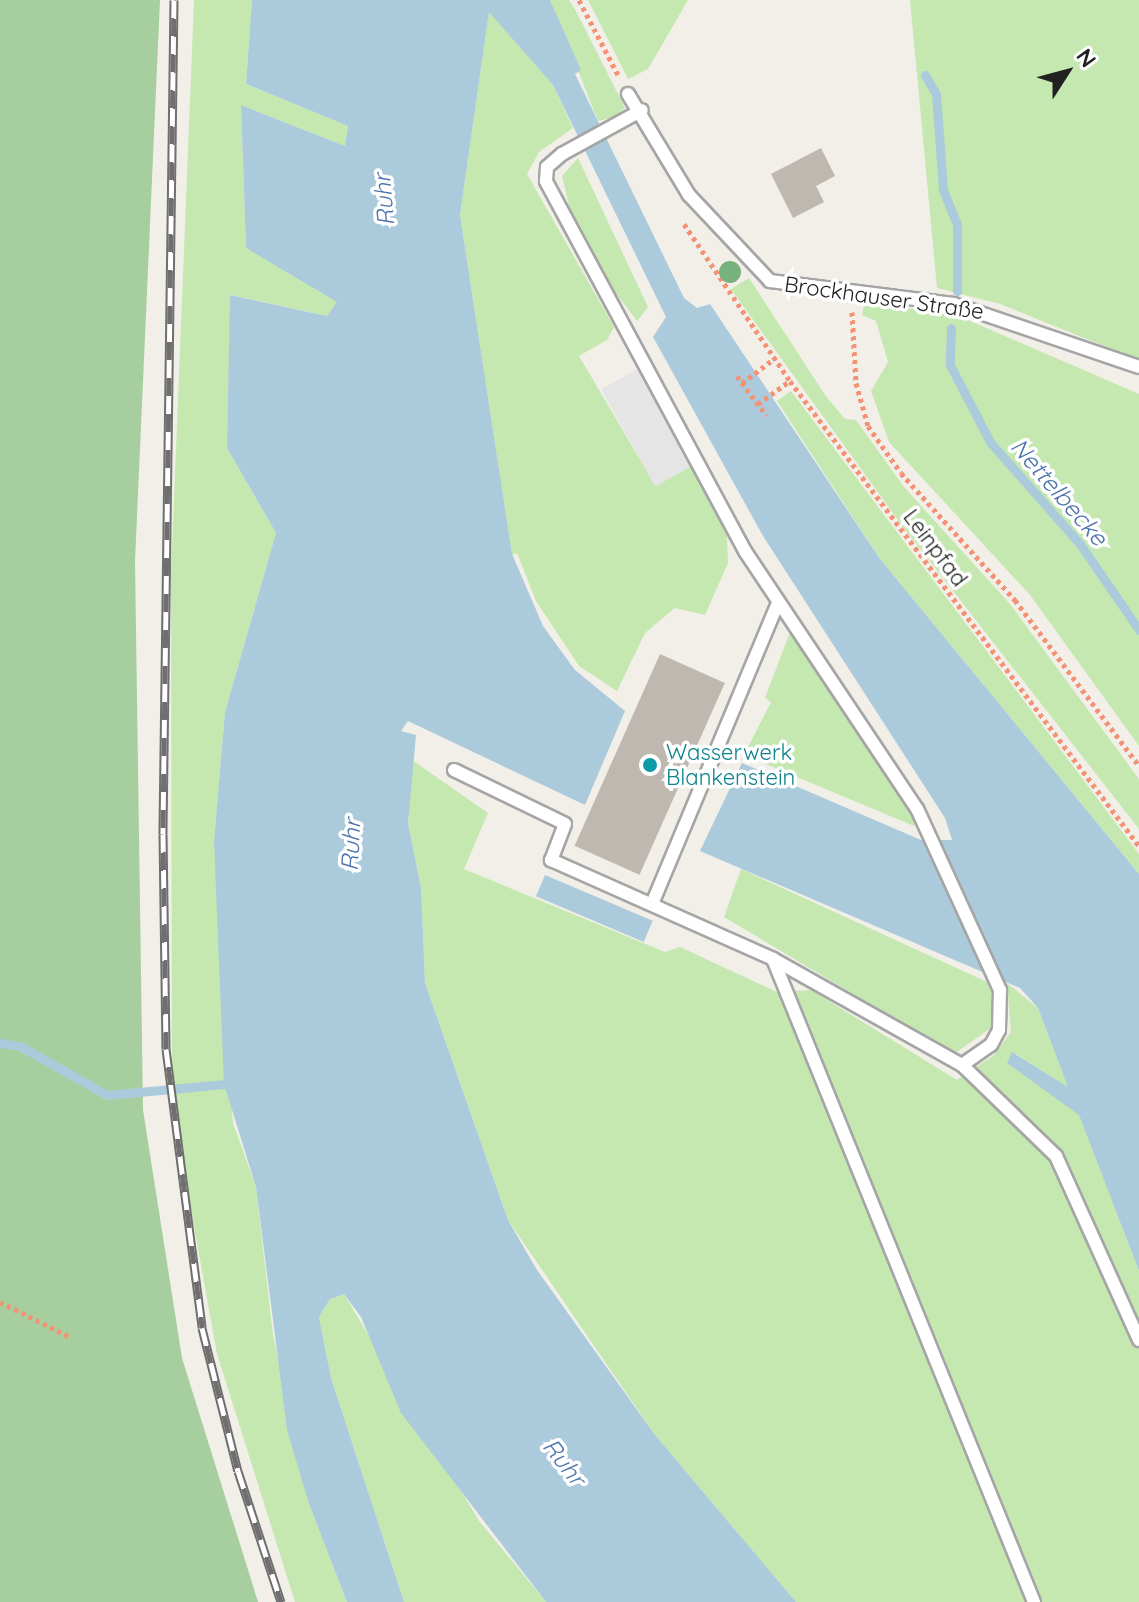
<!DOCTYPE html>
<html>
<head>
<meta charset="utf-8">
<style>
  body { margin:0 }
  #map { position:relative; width:1139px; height:1602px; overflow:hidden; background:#f1efe8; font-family:Quicksand,sans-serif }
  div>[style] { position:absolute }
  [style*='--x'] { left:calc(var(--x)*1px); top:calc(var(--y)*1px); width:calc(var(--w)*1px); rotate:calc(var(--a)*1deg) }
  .grass>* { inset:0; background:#c5e8b1 }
  .forest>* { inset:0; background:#a7ce9f }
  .parking>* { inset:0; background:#e5e5e5; transform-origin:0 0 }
  .water>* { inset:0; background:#abcbdc; transform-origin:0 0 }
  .stream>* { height:9px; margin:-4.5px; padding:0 4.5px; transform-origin:4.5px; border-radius:4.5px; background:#abcbdc }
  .building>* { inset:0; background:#beb8b1; transform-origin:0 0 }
  .path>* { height:5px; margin-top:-2.5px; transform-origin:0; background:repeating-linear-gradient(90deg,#f49276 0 4px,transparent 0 8px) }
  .roads { filter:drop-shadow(2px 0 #a5a5a5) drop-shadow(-2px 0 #a5a5a5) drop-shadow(0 2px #a5a5a5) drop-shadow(0 -2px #a5a5a5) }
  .lane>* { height:12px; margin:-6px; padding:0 6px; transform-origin:6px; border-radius:6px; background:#fff }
  .rail>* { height:9px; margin-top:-4.5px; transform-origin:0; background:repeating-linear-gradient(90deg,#fff 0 18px,#6f6f6f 0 36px); box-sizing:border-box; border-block:2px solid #6f6f6f }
  .trees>* { width:22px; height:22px; margin:-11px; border-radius:50%; background:#76b17e }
  .dots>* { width:22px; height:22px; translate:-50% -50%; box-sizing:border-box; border:4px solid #fff; border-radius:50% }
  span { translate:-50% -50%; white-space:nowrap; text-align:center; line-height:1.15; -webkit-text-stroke:7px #fff; paint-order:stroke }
  .street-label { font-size:22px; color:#212121 }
  .culture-label { font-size:22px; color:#0d838f }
  .left { translate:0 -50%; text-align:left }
  .water-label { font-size:24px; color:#5074ae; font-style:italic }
  .north { position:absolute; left:1027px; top:32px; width:80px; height:80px; -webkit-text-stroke:6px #fff; paint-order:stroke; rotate:54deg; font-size:22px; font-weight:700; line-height:32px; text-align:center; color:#212121 }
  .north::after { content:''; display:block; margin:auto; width:28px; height:36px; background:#212121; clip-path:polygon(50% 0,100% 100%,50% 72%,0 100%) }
</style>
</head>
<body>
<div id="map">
  <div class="grass">
    <i style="clip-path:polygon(194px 0,252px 0,246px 84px,348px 126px,345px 146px,241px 105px,246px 247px,338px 302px,327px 316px,231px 295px,227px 448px,276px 533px,225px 712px,214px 841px,233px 1123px,256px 1187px,273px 1335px,309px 1504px,347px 1602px,295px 1602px,217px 1354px,172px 1104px,171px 574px)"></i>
    <i style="clip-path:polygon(550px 0,569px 0,576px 11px,625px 108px,614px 117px,598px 121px)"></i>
    <i style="clip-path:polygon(588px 0,688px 0,648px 69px,628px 79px)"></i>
    <i style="clip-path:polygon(910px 0,1139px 0,1139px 360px,1000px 304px,937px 288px)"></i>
    <i style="clip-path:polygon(489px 11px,553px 85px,573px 128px,539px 152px,527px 174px,614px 327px,607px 340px,579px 356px,655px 485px,692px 466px,727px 535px,728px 563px,705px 615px,675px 608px,645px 633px,617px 691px,579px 666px,536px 601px,517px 553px,512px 555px,460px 215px)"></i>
    <i style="clip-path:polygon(578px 158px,648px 307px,637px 321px,595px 266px,571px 214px,562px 176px)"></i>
    <i style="clip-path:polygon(749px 278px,825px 395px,845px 419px,856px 420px,904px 487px,1010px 604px,1139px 779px,1139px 829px,903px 527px,731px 289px)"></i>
    <i style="clip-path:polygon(865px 301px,961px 317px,1139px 394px,1139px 746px,1030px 595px,889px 442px,871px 391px,888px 362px,876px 321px,862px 315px)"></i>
    <i style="clip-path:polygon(791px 391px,1139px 854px,1139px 874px,880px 559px,777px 401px)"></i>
    <i style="clip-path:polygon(792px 627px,915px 815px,914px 826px,744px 755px,771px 702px,765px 698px)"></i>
    <i style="clip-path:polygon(412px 760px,488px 813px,464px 869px,665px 952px,680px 947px,777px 992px,811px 990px,957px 1080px,994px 1055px,1011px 1032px,1007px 983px,1038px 1008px,1069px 1088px,1013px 1052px,1079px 1114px,1139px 1271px,1139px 1602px,796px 1602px,655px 1435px,508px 1220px,425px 983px,421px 888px,408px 823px)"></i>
    <i style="clip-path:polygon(741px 869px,987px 982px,995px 999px,991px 1028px,954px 1054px,724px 917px)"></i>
    <i style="clip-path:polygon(344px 1294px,479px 1521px,546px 1602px,404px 1602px,331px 1378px,319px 1317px,330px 1299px)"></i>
  </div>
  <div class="forest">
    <i style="clip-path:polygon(0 0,160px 0,135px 561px,143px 1110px,182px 1358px,258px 1602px,0 1602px)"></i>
  </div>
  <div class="parking">
    <i style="left:638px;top:369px;width:111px;height:42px;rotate:61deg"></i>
  </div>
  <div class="water">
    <i style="clip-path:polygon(252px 0,550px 0,581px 70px,575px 74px,684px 298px,697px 308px,710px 304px,880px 559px,1139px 874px,1139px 1271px,1079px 1115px,1007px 1063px,1012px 1052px,1068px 1087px,1038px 1008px,1020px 988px,700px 851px,742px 763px,921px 840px,952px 840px,945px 818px,763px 536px,653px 337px,666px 317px,553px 85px,489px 12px,460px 215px,512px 554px,543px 626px,575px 670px,625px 711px,585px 805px,408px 721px,401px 731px,416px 735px,408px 823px,421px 888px,425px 983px,508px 1220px,537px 1270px,655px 1435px,796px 1602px,546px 1602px,401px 1413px,361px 1317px,344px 1294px,330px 1299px,319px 1317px,331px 1378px,404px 1602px,347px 1602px,309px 1504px,287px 1430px,256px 1187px,224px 1084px,214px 841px,225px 712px,276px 533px,227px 448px,230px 295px,327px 316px,337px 302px,246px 248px,241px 105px,345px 146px,348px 126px,246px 84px)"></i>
    <i style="left:545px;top:875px;width:117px;height:23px;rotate:23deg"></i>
  </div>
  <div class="stream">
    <i style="--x:925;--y:75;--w:22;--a:60"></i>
    <i style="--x:936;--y:94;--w:96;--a:85.8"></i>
    <i style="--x:943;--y:190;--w:37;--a:68"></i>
    <i style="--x:957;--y:224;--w:67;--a:90"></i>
    <i style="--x:951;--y:328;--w:37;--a:92"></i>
    <i style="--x:950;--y:365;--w:87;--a:62.5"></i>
    <i style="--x:990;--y:442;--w:136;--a:48.6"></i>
    <i style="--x:1080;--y:544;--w:104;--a:55.5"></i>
    <i style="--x:0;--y:1043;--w:20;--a:9"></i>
    <i style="--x:20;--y:1046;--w:100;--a:29.4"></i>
    <i style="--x:107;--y:1095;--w:118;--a:-5.4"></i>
  </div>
  <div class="building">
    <i style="clip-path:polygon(821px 148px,835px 176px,816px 186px,824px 202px,793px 218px,771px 174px)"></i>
    <i style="left:660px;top:654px;width:71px;height:210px;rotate:24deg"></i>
  </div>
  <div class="path">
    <i style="--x:579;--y:0;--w:87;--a:62.5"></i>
    <i style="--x:684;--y:224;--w:189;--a:56"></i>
    <i style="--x:790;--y:381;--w:581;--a:53.11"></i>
    <i style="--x:852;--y:312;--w:71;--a:86.8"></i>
    <i style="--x:856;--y:383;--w:45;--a:74.4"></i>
    <i style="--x:868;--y:426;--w:57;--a:54.9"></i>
    <i style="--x:901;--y:473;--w:171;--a:48.1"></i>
    <i style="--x:1015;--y:600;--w:207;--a:53.2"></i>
    <i style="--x:737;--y:376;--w:49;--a:53.4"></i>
    <i style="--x:742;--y:383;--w:40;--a:-37"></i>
    <i style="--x:758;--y:404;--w:39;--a:-36"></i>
    <i style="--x:0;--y:1302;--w:80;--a:26.6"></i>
  </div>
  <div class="roads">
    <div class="lane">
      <i style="--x:628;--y:94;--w:118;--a:58.9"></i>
      <i style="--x:689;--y:195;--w:118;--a:46.7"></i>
      <i style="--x:770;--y:281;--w:185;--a:7.1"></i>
      <i style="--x:954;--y:304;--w:195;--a:18.8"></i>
      <i style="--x:454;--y:770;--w:123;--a:25.9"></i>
      <i style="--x:565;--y:824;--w:39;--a:111"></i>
      <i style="--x:551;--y:860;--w:243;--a:24"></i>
      <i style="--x:773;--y:959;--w:217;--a:29.3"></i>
      <i style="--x:962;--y:1065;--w:35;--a:-35"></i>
      <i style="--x:991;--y:1045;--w:17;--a:-62"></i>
      <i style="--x:999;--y:1030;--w:40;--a:-88.6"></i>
      <i style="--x:1000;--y:990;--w:199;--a:-114.6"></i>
      <i style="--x:917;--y:809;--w:310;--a:-123.7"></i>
      <i style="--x:745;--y:551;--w:420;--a:-118.3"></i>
      <i style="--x:546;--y:181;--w:14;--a:-86"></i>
      <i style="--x:547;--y:167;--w:20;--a:-41"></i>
      <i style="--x:562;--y:154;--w:91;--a:-28.8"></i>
      <i style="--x:652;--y:904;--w:326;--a:-67.3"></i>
      <i style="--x:773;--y:959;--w:694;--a:67.91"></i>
      <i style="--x:962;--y:1065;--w:131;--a:44.1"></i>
      <i style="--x:1056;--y:1156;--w:202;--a:65.7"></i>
    </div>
  </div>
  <div class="rail">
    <i style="--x:174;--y:0;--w:834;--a:90.76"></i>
    <i style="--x:163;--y:834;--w:215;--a:89.2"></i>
    <i style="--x:166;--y:1049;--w:281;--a:82.6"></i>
    <i style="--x:202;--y:1328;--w:147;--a:75.9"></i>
    <i style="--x:238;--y:1471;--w:138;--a:71.8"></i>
  </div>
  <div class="trees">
    <i style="left:730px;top:272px"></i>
  </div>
  <div class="dots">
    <i style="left:650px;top:765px;background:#0f9aa8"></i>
  </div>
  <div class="street-label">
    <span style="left:884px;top:298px;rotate:8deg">Brockhauser Straße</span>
    <span style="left:935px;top:548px;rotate:53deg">Leinpfad</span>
  </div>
  <div class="culture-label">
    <span class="left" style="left:666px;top:765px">Wasserwerk<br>Blankenstein</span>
  </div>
  <div class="water-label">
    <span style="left:384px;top:200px;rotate:-95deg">Ruhr</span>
    <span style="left:1059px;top:492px;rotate:49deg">Nettelbecke</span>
    <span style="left:351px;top:845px;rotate:-87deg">Ruhr</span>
    <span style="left:564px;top:1462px;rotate:52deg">Ruhr</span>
  </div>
  <div class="north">N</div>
</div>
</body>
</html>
